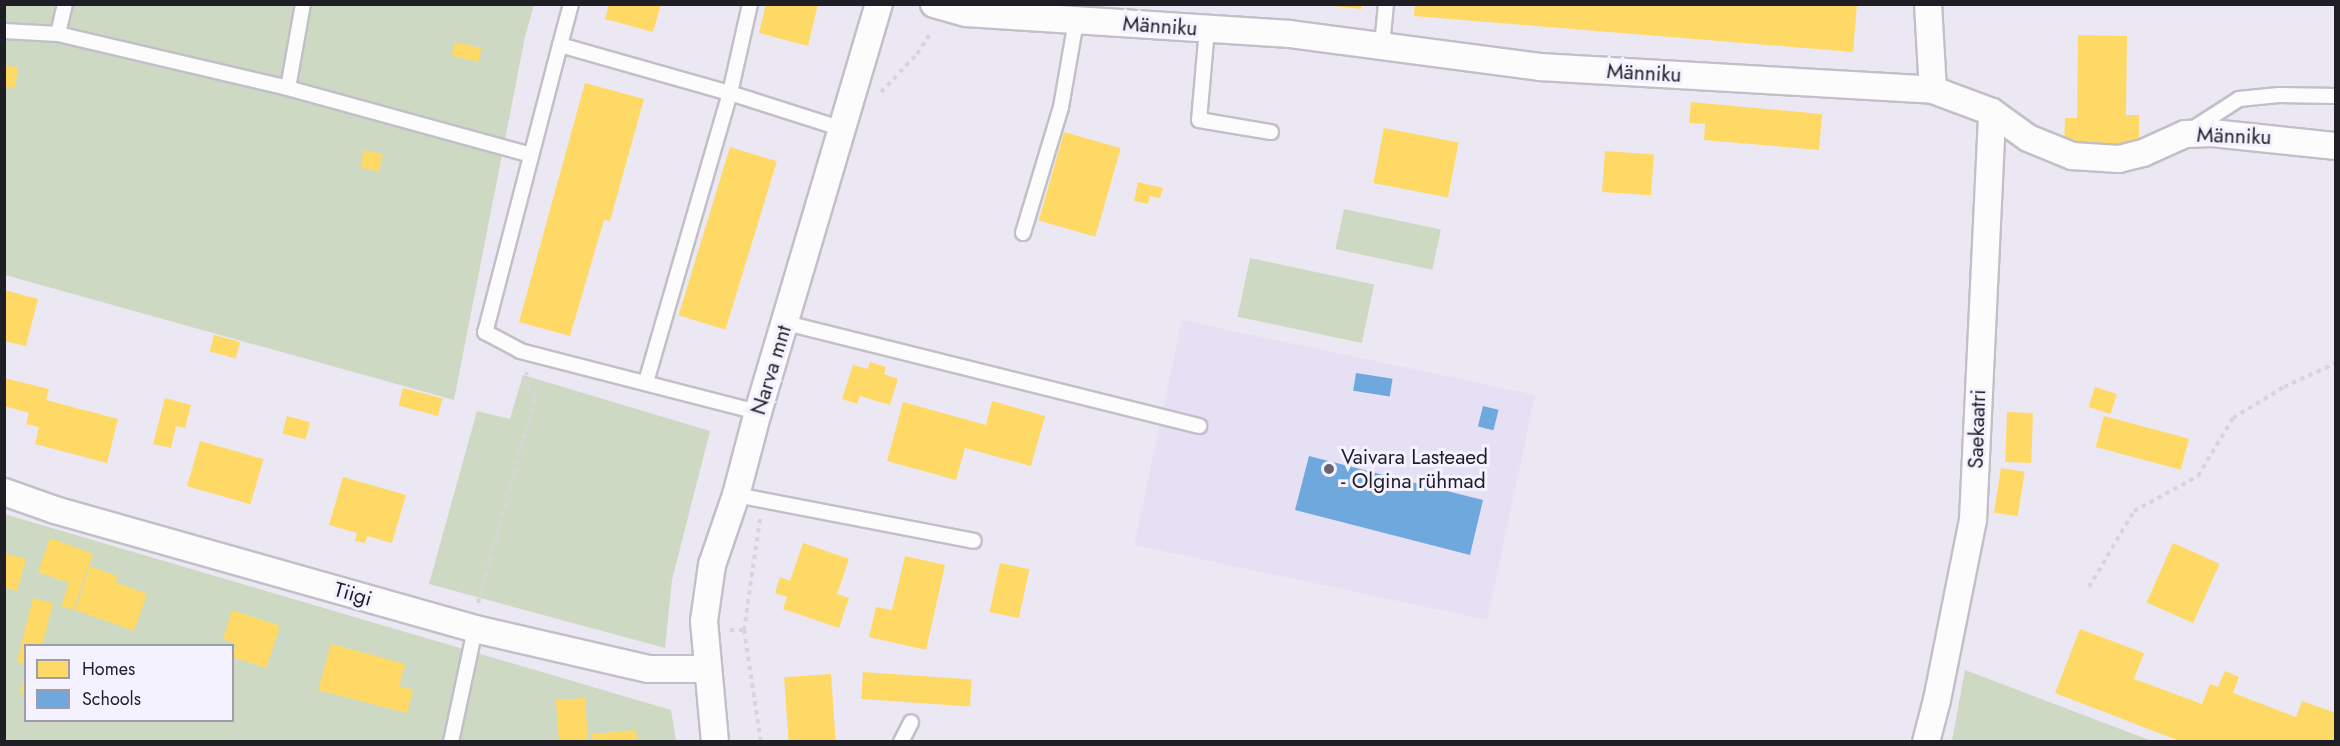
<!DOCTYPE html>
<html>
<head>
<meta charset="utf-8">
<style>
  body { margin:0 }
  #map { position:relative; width:2340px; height:746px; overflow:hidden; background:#ebe8f3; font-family:Jost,sans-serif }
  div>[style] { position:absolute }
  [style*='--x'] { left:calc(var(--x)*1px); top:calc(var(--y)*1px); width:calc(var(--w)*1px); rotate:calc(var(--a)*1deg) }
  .built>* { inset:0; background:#e6e0f5; transform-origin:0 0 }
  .green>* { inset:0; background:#cdd9c2; transform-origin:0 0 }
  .homes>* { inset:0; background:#ffd966; transform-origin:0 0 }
  .schools>* { inset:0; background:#6fa8dc; transform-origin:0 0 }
  .path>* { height:4px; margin-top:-2px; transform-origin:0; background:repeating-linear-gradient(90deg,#d7d5d9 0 4.5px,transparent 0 9px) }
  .roads { filter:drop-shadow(2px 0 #c2bfc9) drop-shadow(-2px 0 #c2bfc9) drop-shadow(0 2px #c2bfc9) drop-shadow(0 -2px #c2bfc9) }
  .lane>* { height:14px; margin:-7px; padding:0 7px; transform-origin:7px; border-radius:7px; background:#fcfcfd }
  .street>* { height:26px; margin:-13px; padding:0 13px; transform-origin:13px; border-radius:13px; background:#fcfcfd }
  .dots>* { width:16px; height:16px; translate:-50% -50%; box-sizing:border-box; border:3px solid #f5f2ff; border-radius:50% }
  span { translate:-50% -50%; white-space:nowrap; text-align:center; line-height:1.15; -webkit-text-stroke:6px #f5f2ff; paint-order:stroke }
  .street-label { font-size:21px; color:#201e25 }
  .poi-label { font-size:21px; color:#201e25 }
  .left { translate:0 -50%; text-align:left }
  .frame { position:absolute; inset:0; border:6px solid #201e25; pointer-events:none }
  .legend { position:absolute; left:24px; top:644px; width:210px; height:78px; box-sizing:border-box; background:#f5f2ff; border:2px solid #a09da8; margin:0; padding:8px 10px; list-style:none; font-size:18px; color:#201e25 }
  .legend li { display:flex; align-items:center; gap:12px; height:30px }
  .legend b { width:30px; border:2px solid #a09da8 }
</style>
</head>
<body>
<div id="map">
  <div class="built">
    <i style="left:1182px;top:320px;width:361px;height:230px;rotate:12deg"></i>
  </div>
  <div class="green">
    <i style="clip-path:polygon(4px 5px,534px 5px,525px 37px,454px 400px,5px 275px)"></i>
    <i style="left:1344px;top:209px;width:99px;height:41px;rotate:12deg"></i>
    <i style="left:1250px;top:258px;width:127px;height:60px;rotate:12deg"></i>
    <i style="clip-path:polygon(523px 375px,710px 431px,672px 580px,665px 648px,429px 584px,477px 411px,510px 419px)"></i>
    <i style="clip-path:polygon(evenodd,4px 514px,671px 710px,676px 741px,5px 741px,4px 514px,26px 646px,232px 646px,232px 720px,26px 720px,26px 646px)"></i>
    <i style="clip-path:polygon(1965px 670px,2152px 741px,1952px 741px)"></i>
  </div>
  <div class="homes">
    <i style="clip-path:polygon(609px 4px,661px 4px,653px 32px,605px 19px)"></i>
    <i style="clip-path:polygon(766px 4px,818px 4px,808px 46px,759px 33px)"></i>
    <i style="clip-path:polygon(1316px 4px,1361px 4px,1361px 9px)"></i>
    <i style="clip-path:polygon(1415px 4px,1857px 4px,1853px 52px,1414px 16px)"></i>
    <i style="clip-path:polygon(2078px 35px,2127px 36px,2126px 115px,2139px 115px,2139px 144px,2064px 143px,2065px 118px,2077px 118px)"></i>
    <i style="left:455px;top:42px;width:27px;height:14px;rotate:13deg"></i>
    <i style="clip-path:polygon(4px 66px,18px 67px,15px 88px,4px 86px)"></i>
    <i style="clip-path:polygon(585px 83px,644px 99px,610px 221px,604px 220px,570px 336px,519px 322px)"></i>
    <i style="clip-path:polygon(1691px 102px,1822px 114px,1819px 150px,1704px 140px,1705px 124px,1689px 123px)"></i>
    <i style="left:1384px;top:128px;width:76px;height:56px;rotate:11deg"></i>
    <i style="left:1064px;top:132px;width:59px;height:92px;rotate:16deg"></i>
    <i style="left:730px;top:147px;width:49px;height:176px;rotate:17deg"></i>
    <i style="left:364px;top:150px;width:19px;height:18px;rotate:12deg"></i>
    <i style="left:1605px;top:151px;width:49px;height:41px;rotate:4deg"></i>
    <i style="clip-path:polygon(1138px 182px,1163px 188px,1160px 198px,1150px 196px,1148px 204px,1134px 201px)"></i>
    <i style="clip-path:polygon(4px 290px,38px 299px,26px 346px,4px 341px)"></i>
    <i style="left:214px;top:335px;width:27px;height:17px;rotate:15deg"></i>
    <i style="clip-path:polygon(870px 362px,886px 367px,884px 374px,898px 379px,890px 405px,860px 396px,857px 404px,842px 399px,853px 365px,868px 369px)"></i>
    <i style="clip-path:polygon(4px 378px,49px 389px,46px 400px,118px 419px,107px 463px,35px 444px,39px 427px,26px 424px,29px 413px,4px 406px)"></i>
    <i style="left:2095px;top:387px;width:23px;height:21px;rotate:18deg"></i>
    <i style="left:403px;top:388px;width:41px;height:18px;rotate:15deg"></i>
    <i style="clip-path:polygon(165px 398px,191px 405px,185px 428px,176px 426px,171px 448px,153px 444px)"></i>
    <i style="clip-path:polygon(992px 401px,1045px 416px,1031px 466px,965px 448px,956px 480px,887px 461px,903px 402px,986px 425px)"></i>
    <i style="left:2007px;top:412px;width:26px;height:50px;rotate:2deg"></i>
    <i style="left:287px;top:416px;width:24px;height:18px;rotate:15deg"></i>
    <i style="left:2104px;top:416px;width:88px;height:32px;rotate:15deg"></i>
    <i style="left:200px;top:441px;width:66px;height:47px;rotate:16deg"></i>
    <i style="left:2001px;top:468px;width:24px;height:45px;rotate:9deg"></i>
    <i style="clip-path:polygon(343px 477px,406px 495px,392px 543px,367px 536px,365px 543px,355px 541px,357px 533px,329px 525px)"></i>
    <i style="clip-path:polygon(50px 538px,93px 554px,73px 610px,61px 606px,69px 583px,38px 572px)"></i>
    <i style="clip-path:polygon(803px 543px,849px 559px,837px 594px,849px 598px,839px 628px,783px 609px,787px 597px,775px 593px,780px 577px,790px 581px)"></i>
    <i style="left:2173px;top:543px;width:51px;height:65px;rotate:24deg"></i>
    <i style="clip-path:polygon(4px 553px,26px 559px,17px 591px,4px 587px)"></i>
    <i style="clip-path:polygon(905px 556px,945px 565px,926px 650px,869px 637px,876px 607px,892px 610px)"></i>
    <i style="left:1000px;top:563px;width:30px;height:50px;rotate:12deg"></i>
    <i style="clip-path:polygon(90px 566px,117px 576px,115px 582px,147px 594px,134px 631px,75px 610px)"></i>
    <i style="clip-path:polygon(33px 598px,53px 603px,42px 646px,26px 646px,26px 664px,17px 662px)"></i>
    <i style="clip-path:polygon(232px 610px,280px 626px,266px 668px,232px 657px,236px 644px,223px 639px)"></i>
    <i style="clip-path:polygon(2080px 629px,2144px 653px,2134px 679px,2202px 704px,2210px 684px,2218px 687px,2225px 671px,2239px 677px,2233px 693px,2296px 717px,2302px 701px,2336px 713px,2336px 742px,2182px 742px,2055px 693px)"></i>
    <i style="clip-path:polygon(331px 644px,405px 664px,399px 686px,413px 690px,407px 713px,318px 690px)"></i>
    <i style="left:863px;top:672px;width:109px;height:27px;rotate:4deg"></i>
    <i style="clip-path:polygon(25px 673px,26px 674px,26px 694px,20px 693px)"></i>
    <i style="left:831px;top:674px;width:66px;height:47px;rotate:86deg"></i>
    <i style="left:585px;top:698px;width:44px;height:29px;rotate:86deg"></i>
    <i style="clip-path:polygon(636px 730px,637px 742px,593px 742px,592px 734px)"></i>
  </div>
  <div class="schools">
    <i style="left:1356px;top:373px;width:37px;height:18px;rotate:9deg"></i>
    <i style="left:1483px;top:406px;width:16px;height:21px;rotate:14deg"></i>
    <i style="clip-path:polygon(1309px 456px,1423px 485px,1426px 475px,1442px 479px,1439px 489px,1483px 500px,1470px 555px,1295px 510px)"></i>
  </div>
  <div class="path">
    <i style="--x:881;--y:92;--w:52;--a:-46.5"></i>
    <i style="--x:917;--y:54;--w:27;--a:-57"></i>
    <i style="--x:760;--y:519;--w:112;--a:98.2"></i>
    <i style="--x:744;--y:630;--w:113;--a:81.4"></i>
    <i style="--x:2089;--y:587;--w:88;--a:-59.4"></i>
    <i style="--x:2134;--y:511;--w:73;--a:-28.7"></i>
    <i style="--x:2198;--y:476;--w:68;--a:-58.9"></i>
    <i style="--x:2233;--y:418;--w:60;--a:-31.3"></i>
    <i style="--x:2284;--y:387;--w:57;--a:-24.8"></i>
    <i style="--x:478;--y:603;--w:213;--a:-74.5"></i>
    <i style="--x:535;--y:398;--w:17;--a:-126"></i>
    <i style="--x:525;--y:384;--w:12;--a:-81"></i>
    <i style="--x:730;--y:630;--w:14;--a:0"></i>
  </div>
  <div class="roads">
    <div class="lane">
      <i style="--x:571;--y:4;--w:42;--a:105"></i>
      <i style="--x:560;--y:45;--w:177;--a:15.8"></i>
      <i style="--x:730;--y:93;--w:119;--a:17.7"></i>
      <i style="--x:1207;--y:29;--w:91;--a:95"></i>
      <i style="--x:1199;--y:120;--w:73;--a:9.5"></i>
      <i style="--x:4;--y:31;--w:54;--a:3.2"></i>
      <i style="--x:58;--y:34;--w:236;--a:13.2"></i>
      <i style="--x:288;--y:88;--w:252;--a:15.4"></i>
      <i style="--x:58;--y:34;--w:31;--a:-77"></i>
      <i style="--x:560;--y:45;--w:297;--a:104.6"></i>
      <i style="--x:485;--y:332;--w:40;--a:28"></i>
      <i style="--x:520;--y:351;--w:246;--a:14.4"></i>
      <i style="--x:1382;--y:46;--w:42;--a:-84.6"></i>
      <i style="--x:288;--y:88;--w:85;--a:-79.9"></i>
      <i style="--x:2191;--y:130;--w:57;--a:-32.9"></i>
      <i style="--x:2239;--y:99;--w:40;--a:-5.7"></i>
      <i style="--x:2279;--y:95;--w:57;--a:1"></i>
      <i style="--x:1023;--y:233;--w:132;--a:-73.2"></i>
      <i style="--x:1061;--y:107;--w:87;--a:-80.1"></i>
      <i style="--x:786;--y:323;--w:426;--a:14"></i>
      <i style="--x:646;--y:382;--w:301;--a:-73.8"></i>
      <i style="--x:730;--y:93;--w:91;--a:-77.3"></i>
      <i style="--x:736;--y:495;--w:242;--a:10.9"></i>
      <i style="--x:451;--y:742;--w:116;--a:-78"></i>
      <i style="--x:901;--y:742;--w:22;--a:-63"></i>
    </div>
    <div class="street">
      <i style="--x:934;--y:4;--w:33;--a:16"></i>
      <i style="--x:966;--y:13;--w:325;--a:3.7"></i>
      <i style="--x:1290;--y:34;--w:252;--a:7.5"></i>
      <i style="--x:1540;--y:67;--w:394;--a:3.3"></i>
      <i style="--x:1933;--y:90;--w:63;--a:20.4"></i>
      <i style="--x:1992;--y:112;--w:44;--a:35.8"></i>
      <i style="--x:2028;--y:138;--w:48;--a:22.2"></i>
      <i style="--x:2072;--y:156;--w:47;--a:3.7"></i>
      <i style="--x:2119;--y:159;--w:25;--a:-14"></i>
      <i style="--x:2143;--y:153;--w:46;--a:-24.3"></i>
      <i style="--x:2185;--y:134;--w:27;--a:-2"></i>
      <i style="--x:2212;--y:133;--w:125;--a:6"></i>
      <i style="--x:1928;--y:4;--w:86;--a:86.7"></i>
      <i style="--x:4;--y:492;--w:54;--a:19.4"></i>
      <i style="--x:55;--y:510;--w:437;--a:15.8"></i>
      <i style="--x:475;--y:629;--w:178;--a:13"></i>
      <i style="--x:648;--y:669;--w:59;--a:0"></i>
      <i style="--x:715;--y:742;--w:121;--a:-95.2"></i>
      <i style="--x:704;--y:621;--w:57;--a:-81.9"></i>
      <i style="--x:712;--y:565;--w:74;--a:-71.1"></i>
      <i style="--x:736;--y:495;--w:86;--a:-75.2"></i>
      <i style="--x:758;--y:412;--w:426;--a:-73.5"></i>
      <i style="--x:1926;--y:742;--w:43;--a:-75.3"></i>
      <i style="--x:1937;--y:700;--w:184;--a:-78.7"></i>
      <i style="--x:1973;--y:520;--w:408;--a:-87.3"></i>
    </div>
  </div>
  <div class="dots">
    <i style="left:1329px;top:469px;background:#67656d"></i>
  </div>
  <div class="street-label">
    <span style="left:1160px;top:26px;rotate:4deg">Männiku</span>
    <span style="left:1644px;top:73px;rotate:3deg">Männiku</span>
    <span style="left:2234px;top:136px;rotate:2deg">Männiku</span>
    <span style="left:771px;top:370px;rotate:-73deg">Narva mnt</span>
    <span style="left:1977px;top:429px;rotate:-88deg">Saekaatri</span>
    <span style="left:353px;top:594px;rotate:16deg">Tiigi</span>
  </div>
  <div class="poi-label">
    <span class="left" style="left:1341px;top:469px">Vaivara Lasteaed<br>- Olgina rühmad</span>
  </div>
  <div class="frame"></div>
  <ul class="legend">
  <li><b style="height:16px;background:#ffd966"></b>Homes</li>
  <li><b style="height:16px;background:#6fa8dc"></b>Schools</li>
  </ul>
</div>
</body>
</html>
